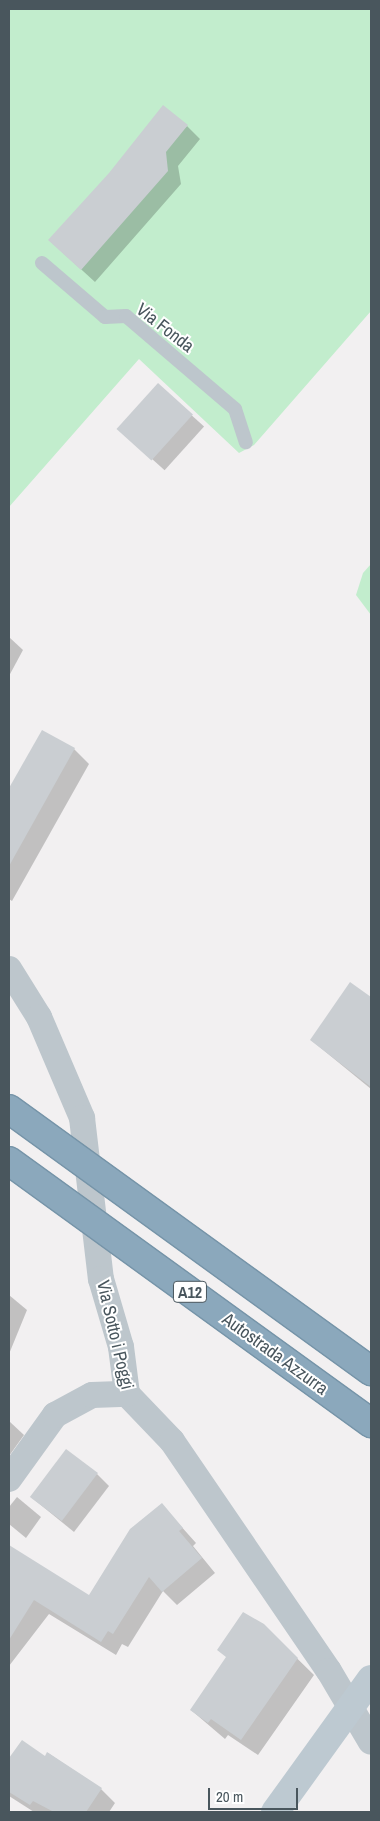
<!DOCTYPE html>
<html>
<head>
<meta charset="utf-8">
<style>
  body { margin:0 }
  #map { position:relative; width:380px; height:1821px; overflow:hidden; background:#f2f0f1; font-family:"Archivo Narrow",sans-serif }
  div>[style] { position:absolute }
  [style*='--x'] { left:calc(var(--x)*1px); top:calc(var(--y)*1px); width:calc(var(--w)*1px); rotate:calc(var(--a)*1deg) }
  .green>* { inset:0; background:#c2edcd }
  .shadow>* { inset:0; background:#0003; transform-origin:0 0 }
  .building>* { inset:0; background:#caced2; transform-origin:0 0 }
  .lane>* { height:14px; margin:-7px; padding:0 7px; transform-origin:7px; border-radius:7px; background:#bdc6cc }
  .street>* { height:26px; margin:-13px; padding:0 13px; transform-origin:13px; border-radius:13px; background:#bdc6cc }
  .secondary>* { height:28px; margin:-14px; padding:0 14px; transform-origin:14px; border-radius:14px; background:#bdc9d1 }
  .bridges { filter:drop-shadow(1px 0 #7694a8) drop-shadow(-1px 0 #7694a8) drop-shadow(0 1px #7694a8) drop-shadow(0 -1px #7694a8) }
  .highway-bridge>* { height:28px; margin:-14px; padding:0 14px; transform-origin:14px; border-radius:14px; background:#8ba8bc }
  span { translate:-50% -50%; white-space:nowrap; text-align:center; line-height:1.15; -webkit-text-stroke:4px #fff; paint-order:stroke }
  .shield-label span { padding:1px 4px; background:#fff; border:1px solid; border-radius:4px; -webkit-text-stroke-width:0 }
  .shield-label { font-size:16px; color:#49565d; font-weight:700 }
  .street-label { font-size:18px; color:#49565d }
  .frame { position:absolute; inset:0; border:10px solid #49565d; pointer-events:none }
  .scale { position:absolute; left:208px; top:1788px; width:90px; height:22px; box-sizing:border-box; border:2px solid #49565d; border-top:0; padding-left:6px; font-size:15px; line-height:18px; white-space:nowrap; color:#49565d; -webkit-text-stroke:4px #fff; paint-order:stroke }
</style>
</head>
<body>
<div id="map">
  <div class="green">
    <i style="clip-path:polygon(9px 9px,371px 9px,371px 311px,254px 445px,239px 453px,139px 359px,9px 507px)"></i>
    <i style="clip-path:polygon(371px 564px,371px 615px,356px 595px,363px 573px)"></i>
  </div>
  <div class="shadow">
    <i style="clip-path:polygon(187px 126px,200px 139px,178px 166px,181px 184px,95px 282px,49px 240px)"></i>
    <i style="left:158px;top:385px;width:62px;height:59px;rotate:42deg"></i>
    <i style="clip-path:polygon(9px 637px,23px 650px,9px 676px)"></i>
    <i style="clip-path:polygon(42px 732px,74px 749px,89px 764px,12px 901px,9px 899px,9px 792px)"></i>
    <i style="clip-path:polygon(351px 984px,371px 999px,371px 1089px,311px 1040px)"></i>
    <i style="clip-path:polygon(9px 1295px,27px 1310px,9px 1354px)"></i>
    <i style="clip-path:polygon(9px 1421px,24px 1435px,9px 1456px)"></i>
    <i style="clip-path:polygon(97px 1474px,109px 1486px,74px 1532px,31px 1497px)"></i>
    <i style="clip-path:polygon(17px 1497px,41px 1517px,26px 1538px,9px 1524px,9px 1507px)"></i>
    <i style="clip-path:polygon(162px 1505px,196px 1543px,193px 1546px,215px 1573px,177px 1605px,163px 1591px,128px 1647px,122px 1644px,116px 1655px,49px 1614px,9px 1666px,9px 1547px,89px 1597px)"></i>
    <i style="clip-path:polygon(263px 1625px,314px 1675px,258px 1755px,228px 1735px,225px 1739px,191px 1710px)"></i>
    <i style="clip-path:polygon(22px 1741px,45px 1758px,48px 1753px,101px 1789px,115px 1803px,109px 1812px,34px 1812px,9px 1796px,9px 1760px)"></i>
  </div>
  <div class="building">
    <i style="clip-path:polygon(163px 105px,188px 125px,166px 152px,168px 171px,81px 270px,48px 240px,109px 173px)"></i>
    <i style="left:158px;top:383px;width:47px;height:62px;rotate:42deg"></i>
    <i style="clip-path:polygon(42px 730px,75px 748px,9px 866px,9px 788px)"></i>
    <i style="clip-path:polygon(350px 982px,371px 997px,371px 1087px,310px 1040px)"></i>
    <i style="left:66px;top:1449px;width:40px;height:60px;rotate:37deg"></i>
    <i style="clip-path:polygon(162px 1503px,183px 1528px,179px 1531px,202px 1558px,162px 1592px,149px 1577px,113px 1634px,108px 1631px,101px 1642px,34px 1600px,9px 1640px,9px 1545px,89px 1595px,130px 1529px)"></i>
    <i style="clip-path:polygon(243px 1612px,264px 1624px,298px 1658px,241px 1740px,211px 1719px,208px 1723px,190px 1710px,226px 1657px,217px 1650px)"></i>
    <i style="clip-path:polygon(22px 1740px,45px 1756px,47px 1752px,102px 1788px,86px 1812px,54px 1812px,33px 1801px,30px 1805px,9px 1792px,9px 1758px)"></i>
  </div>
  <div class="lane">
    <i style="--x:42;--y:263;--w:83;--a:40.6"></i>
    <i style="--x:105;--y:317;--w:21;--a:-3"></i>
    <i style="--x:126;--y:316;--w:143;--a:40.5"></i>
    <i style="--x:235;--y:409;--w:35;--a:72"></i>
  </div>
  <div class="street">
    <i style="--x:9;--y:969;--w:57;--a:58"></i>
    <i style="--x:39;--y:1017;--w:110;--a:66.9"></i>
    <i style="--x:82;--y:1118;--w:162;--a:83.3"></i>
    <i style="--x:101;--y:1279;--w:71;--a:73.6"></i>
    <i style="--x:121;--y:1347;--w:47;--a:82.7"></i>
    <i style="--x:127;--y:1394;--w:65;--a:46.2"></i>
    <i style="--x:172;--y:1441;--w:278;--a:55.7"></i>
    <i style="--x:329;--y:1671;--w:82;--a:59.4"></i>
    <i style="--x:9;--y:1479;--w:79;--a:-54.3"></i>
    <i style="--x:55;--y:1415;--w:42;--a:-28.4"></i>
    <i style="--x:92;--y:1395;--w:35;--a:-2"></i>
  </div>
  <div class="secondary">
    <i style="--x:275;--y:1812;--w:164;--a:-54.2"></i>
  </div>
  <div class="bridges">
    <div class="highway-bridge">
      <i style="--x:9;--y:1109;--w:447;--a:35.9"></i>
      <i style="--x:9;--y:1161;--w:447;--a:35.9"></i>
    </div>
  </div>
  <div class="shield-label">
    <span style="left:190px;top:1292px">A12</span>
  </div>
  <div class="street-label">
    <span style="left:165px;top:328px;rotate:38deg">Via Fonda</span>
    <span style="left:115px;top:1335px;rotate:77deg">Via Sotto i Poggi</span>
    <span style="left:275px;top:1354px;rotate:36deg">Autostrada Azzurra</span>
  </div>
  <div class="frame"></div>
  <div class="scale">20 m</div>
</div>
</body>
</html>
